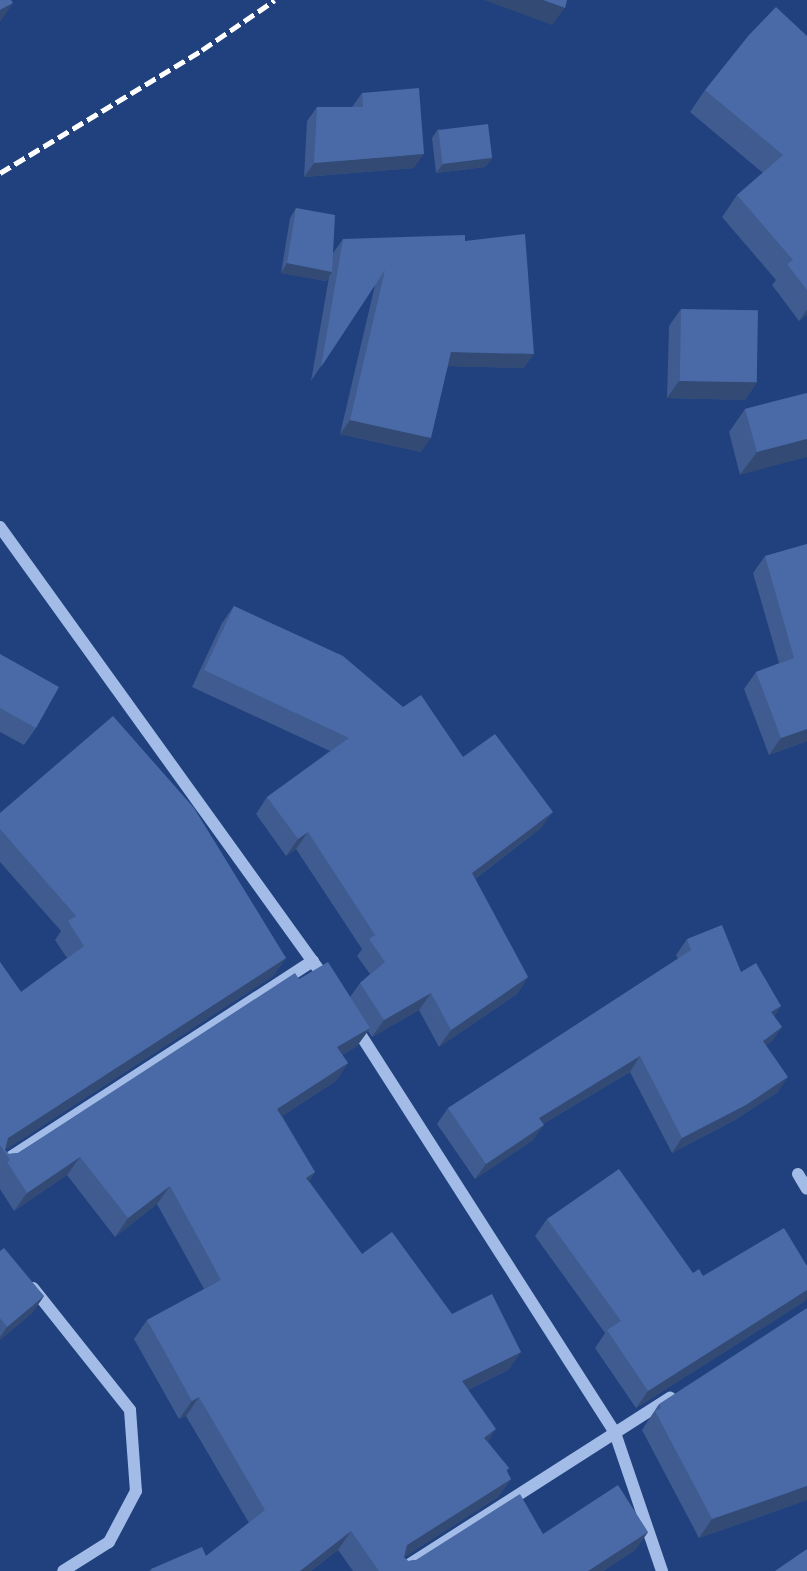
<!DOCTYPE html>
<html>
<head>
<meta charset="utf-8">
<style>
  body { margin:0 }
  #map { position:relative; width:807px; height:1571px; overflow:hidden; background:#20417d; font-family:Karla,sans-serif }
  div>[style] { position:absolute }
  [style*='--x'] { left:calc(var(--x)*1px); top:calc(var(--y)*1px); width:calc(var(--w)*1px); rotate:calc(var(--a)*1deg) }
  .minor>* { height:12px; margin:-6px; padding:0 6px; transform-origin:6px; border-radius:6px; background:#a3bce7 }
  .rail>* { height:5px; margin-top:-2.5px; transform-origin:0; background:repeating-linear-gradient(90deg,#fff 0 12px,transparent 0 17px) }
  .wall>* { inset:0; background:#3f5b8f }
  .shaded-wall>* { inset:0; background:#334a74 }
  .building>* { inset:0; background:#496aa6; transform-origin:0 0 }
  span { translate:-50% -50%; white-space:nowrap; text-align:center; line-height:1.15; -webkit-text-stroke:7px #20417d; paint-order:stroke }
</style>
</head>
<body>
<div id="map">
  <div class="minor">
    <i style="--x:0;--y:527;--w:560;--a:54.24"></i>
    <i style="--x:355;--y:1026;--w:483;--a:57.4"></i>
    <i style="--x:615;--y:1433;--w:146;--a:71.2"></i>
    <i style="--x:0;--y:1164;--w:373;--a:-33"></i>
    <i style="--x:798;--y:1174;--w:17;--a:59"></i>
    <i style="--x:33;--y:1288;--w:156;--a:51.5"></i>
    <i style="--x:130;--y:1410;--w:81;--a:85.8"></i>
    <i style="--x:136;--y:1491;--w:58;--a:117.9"></i>
    <i style="--x:109;--y:1542;--w:54;--a:147.8"></i>
    <i style="--x:399;--y:1571;--w:322;--a:-32.6"></i>
  </div>
  <div class="rail">
    <i style="--x:0;--y:173;--w:237;--a:-31.3"></i>
    <i style="--x:202;--y:50;--w:88;--a:-34.4"></i>
  </div>
  <div class="wall">
    <i style="clip-path:polygon(807px 36px,807px 315px,799px 321px,772px 285px,776px 280px,722px 217px,737px 195px,763px 173px,690px 112px,705px 90px)"></i>
    <i style="clip-path:polygon(362px 93px,414px 168px,304px 177px,307px 121px,317px 107px,352px 107px)"></i>
    <i style="clip-path:polygon(438px 129px,492px 158px,485px 167px,436px 173px,432px 138px)"></i>
    <i style="clip-path:polygon(296px 208px,333px 253px,343px 239px,465px 241px,524px 368px,448px 366px,421px 452px,340px 434px,375px 285px,311px 381px,329px 277px,326px 281px,281px 273px,290px 218px)"></i>
    <i style="clip-path:polygon(681px 309px,757px 382px,745px 400px,667px 398px,669px 326px)"></i>
    <i style="clip-path:polygon(807px 393px,740px 475px,729px 432px,745px 409px)"></i>
    <i style="clip-path:polygon(807px 544px,807px 741px,769px 755px,744px 689px,756px 672px,779px 663px,753px 573px,765px 556px)"></i>
    <i style="clip-path:polygon(234px 606px,403px 707px,463px 757px,541px 828px,475px 879px,528px 977px,517px 994px,439px 1047px,419px 1010px,372px 1037px,368px 1031px,357px 1046px,342px 1055px,348px 1063px,336px 1081px,282px 1116px,315px 1172px,309px 1181px,362px 1254px,452px 1314px,521px 1352px,508px 1370px,468px 1390px,488px 1442px,509px 1468px,507px 1471px,511px 1479px,498px 1497px,404px 1557px,408px 1561px,416px 1560px,543px 1534px,648px 1532px,635px 1550px,603px 1571px,353px 1571px,338px 1550px,311px 1571px,149px 1571px,151px 1569px,206px 1556px,249px 1523px,186px 1416px,179px 1419px,134px 1339px,147px 1320px,204px 1289px,157px 1204px,115px 1237px,67px 1175px,14px 1211px,0 1189px,0 962px,21px 992px,67px 958px,55px 940px,61px 931px,0 862px,0 813px,286px 958px,273px 976px,5px 1150px,9px 1154px,18px 1153px,299px 979px,350px 997px,360px 983px,370px 974px,357px 956px,362px 949px,296px 849px,286px 856px,256px 814px,267px 797px,330px 751px,192px 687px,222px 623px)"></i>
    <i style="clip-path:polygon(0 654px,36px 728px,24px 745px,0 732px)"></i>
    <i style="clip-path:polygon(687px 939px,741px 972px,781px 1006px,774px 1016px,782px 1027px,771px 1042px,766px 1045px,778px 1092px,735px 1120px,672px 1153px,630px 1072px,543px 1124px,533px 1140px,475px 1179px,437px 1124px,448px 1108px,678px 959px,676px 955px)"></i>
    <i style="clip-path:polygon(547px 1219px,693px 1273px,805px 1301px,636px 1408px,595px 1348px,605px 1333px,535px 1236px)"></i>
    <i style="clip-path:polygon(0 1251px,44px 1296px,32px 1313px,0 1340px)"></i>
    <i style="clip-path:polygon(659px 1404px,807px 1500px,699px 1538px,642px 1430px)"></i>
  </div>
  <div class="shaded-wall">
    <i style="clip-path:polygon(484px 0,543px 0,565px 8px,552px 25px)"></i>
    <i style="clip-path:polygon(13px 3px,0 22px,0 10px)"></i>
    <i style="clip-path:polygon(424px 154px,414px 168px,304px 177px,314px 163px)"></i>
    <i style="clip-path:polygon(492px 158px,485px 167px,436px 173px,443px 164px)"></i>
    <i style="clip-path:polygon(287px 263px,332px 272px,326px 281px,281px 273px)"></i>
    <i style="clip-path:polygon(807px 310px,807px 315px,799px 321px)"></i>
    <i style="clip-path:polygon(451px 352px,534px 354px,524px 368px,442px 366px)"></i>
    <i style="clip-path:polygon(679px 381px,757px 382px,745px 400px,667px 398px)"></i>
    <i style="clip-path:polygon(350px 420px,431px 438px,421px 452px,340px 434px)"></i>
    <i style="clip-path:polygon(807px 439px,807px 457px,740px 475px,757px 452px)"></i>
    <i style="clip-path:polygon(807px 729px,807px 741px,769px 755px,781px 738px)"></i>
    <i style="clip-path:polygon(553px 812px,541px 828px,460px 890px,472px 873px)"></i>
    <i style="clip-path:polygon(308px 832px,296px 849px,286px 856px,298px 839px)"></i>
    <i style="clip-path:polygon(286px 958px,273px 976px,4px 1151px,8px 1138px)"></i>
    <i style="clip-path:polygon(528px 977px,517px 994px,439px 1047px,451px 1030px)"></i>
    <i style="clip-path:polygon(431px 993px,419px 1010px,372px 1037px,384px 1020px)"></i>
    <i style="clip-path:polygon(781px 1006px,770px 1021px,771px 1012px)"></i>
    <i style="clip-path:polygon(782px 1027px,771px 1042px,752px 1056px,763px 1041px)"></i>
    <i style="clip-path:polygon(370px 1028px,357px 1046px,324px 1065px,337px 1047px)"></i>
    <i style="clip-path:polygon(640px 1056px,630px 1072px,528px 1133px,539px 1118px)"></i>
    <i style="clip-path:polygon(348px 1063px,336px 1081px,265px 1127px,277px 1109px)"></i>
    <i style="clip-path:polygon(788px 1077px,778px 1092px,735px 1120px,672px 1153px,682px 1138px)"></i>
    <i style="clip-path:polygon(544px 1125px,533px 1140px,475px 1179px,486px 1164px)"></i>
    <i style="clip-path:polygon(80px 1157px,67px 1175px,14px 1211px,27px 1193px)"></i>
    <i style="clip-path:polygon(315px 1172px,302px 1190px,306px 1178px)"></i>
    <i style="clip-path:polygon(170px 1186px,157px 1204px,115px 1237px,128px 1218px)"></i>
    <i style="clip-path:polygon(807px 1290px,807px 1298px,805px 1301px,636px 1408px,648px 1391px)"></i>
    <i style="clip-path:polygon(44px 1296px,32px 1313px,0 1340px,0 1337px,7px 1327px)"></i>
    <i style="clip-path:polygon(521px 1352px,508px 1370px,449px 1399px,462px 1381px)"></i>
    <i style="clip-path:polygon(199px 1397px,186px 1416px,179px 1419px,192px 1401px)"></i>
    <i style="clip-path:polygon(496px 1429px,484px 1448px,484px 1438px)"></i>
    <i style="clip-path:polygon(511px 1479px,498px 1497px,394px 1564px,407px 1545px)"></i>
    <i style="clip-path:polygon(807px 1486px,807px 1500px,699px 1538px,712px 1519px)"></i>
    <i style="clip-path:polygon(351px 1531px,338px 1550px,311px 1571px,300px 1571px)"></i>
    <i style="clip-path:polygon(648px 1532px,635px 1550px,603px 1571px,588px 1571px)"></i>
  </div>
  <div class="building">
    <i style="clip-path:polygon(0 0,11px 0,13px 3px,0 10px)"></i>
    <i style="clip-path:polygon(543px 0,567px 0,565px 8px)"></i>
    <i style="clip-path:polygon(776px 7px,807px 36px,807px 290px,787px 264px,793px 260px,737px 195px,783px 155px,705px 90px,749px 35px)"></i>
    <i style="clip-path:polygon(419px 88px,424px 154px,314px 163px,317px 107px,363px 107px,362px 93px)"></i>
    <i style="left:488px;top:124px;width:34px;height:50px;rotate:83deg"></i>
    <i style="clip-path:polygon(296px 208px,335px 215px,332px 272px,287px 263px)"></i>
    <i style="clip-path:polygon(525px 234px,534px 354px,451px 352px,431px 438px,350px 420px,385px 270px,321px 367px,343px 239px,465px 235px,465px 241px)"></i>
    <i style="left:681px;top:309px;width:77px;height:72px;rotate:1deg"></i>
    <i style="clip-path:polygon(807px 393px,807px 439px,757px 452px,745px 409px)"></i>
    <i style="clip-path:polygon(807px 544px,807px 729px,781px 738px,756px 672px,794px 658px,765px 556px)"></i>
    <i style="clip-path:polygon(234px 606px,343px 656px,403px 707px,421px 695px,463px 757px,495px 734px,553px 812px,472px 873px,528px 977px,451px 1030px,431px 993px,384px 1020px,360px 983px,385px 962px,369px 939px,375px 935px,308px 832px,298px 839px,267px 797px,349px 738px,204px 670px)"></i>
    <i style="clip-path:polygon(0 654px,59px 687px,36px 728px,0 708px)"></i>
    <i style="clip-path:polygon(113px 716px,194px 808px,286px 958px,8px 1138px,5px 1150px,9px 1154px,18px 1153px,295px 973px,299px 979px,328px 962px,370px 1028px,337px 1047px,348px 1063px,277px 1109px,315px 1172px,306px 1178px,362px 1254px,392px 1232px,452px 1314px,492px 1294px,521px 1352px,462px 1381px,496px 1429px,484px 1438px,509px 1468px,506px 1470px,511px 1479px,407px 1545px,404px 1557px,408px 1561px,416px 1560px,520px 1494px,543px 1534px,618px 1485px,648px 1532px,588px 1571px,379px 1571px,351px 1531px,300px 1571px,152px 1571px,151px 1569px,202px 1547px,206px 1556px,265px 1510px,199px 1397px,192px 1401px,147px 1320px,221px 1280px,170px 1186px,128px 1218px,80px 1157px,27px 1193px,7px 1162px,10px 1160px,0 1145px,0 962px,21px 992px,84px 946px,68px 921px,76px 916px,0 829px,0 813px)"></i>
    <i style="clip-path:polygon(722px 925px,741px 972px,756px 963px,781px 1006px,771px 1012px,782px 1027px,763px 1041px,788px 1077px,746px 1105px,682px 1138px,640px 1056px,539px 1118px,544px 1125px,486px 1164px,448px 1108px,691px 950px,687px 939px)"></i>
    <i style="clip-path:polygon(619px 1169px,693px 1273px,699px 1269px,703px 1276px,784px 1228px,807px 1266px,807px 1290px,648px 1391px,607px 1330px,621px 1321px,547px 1219px)"></i>
    <i style="clip-path:polygon(4px 1248px,44px 1296px,7px 1327px,0 1318px,0 1251px)"></i>
    <i style="clip-path:polygon(807px 1308px,807px 1486px,712px 1519px,655px 1411px,661px 1408px,659px 1404px)"></i>
    <i style="clip-path:polygon(807px 1549px,807px 1571px,775px 1571px)"></i>
  </div>
</div>
</body>
</html>
